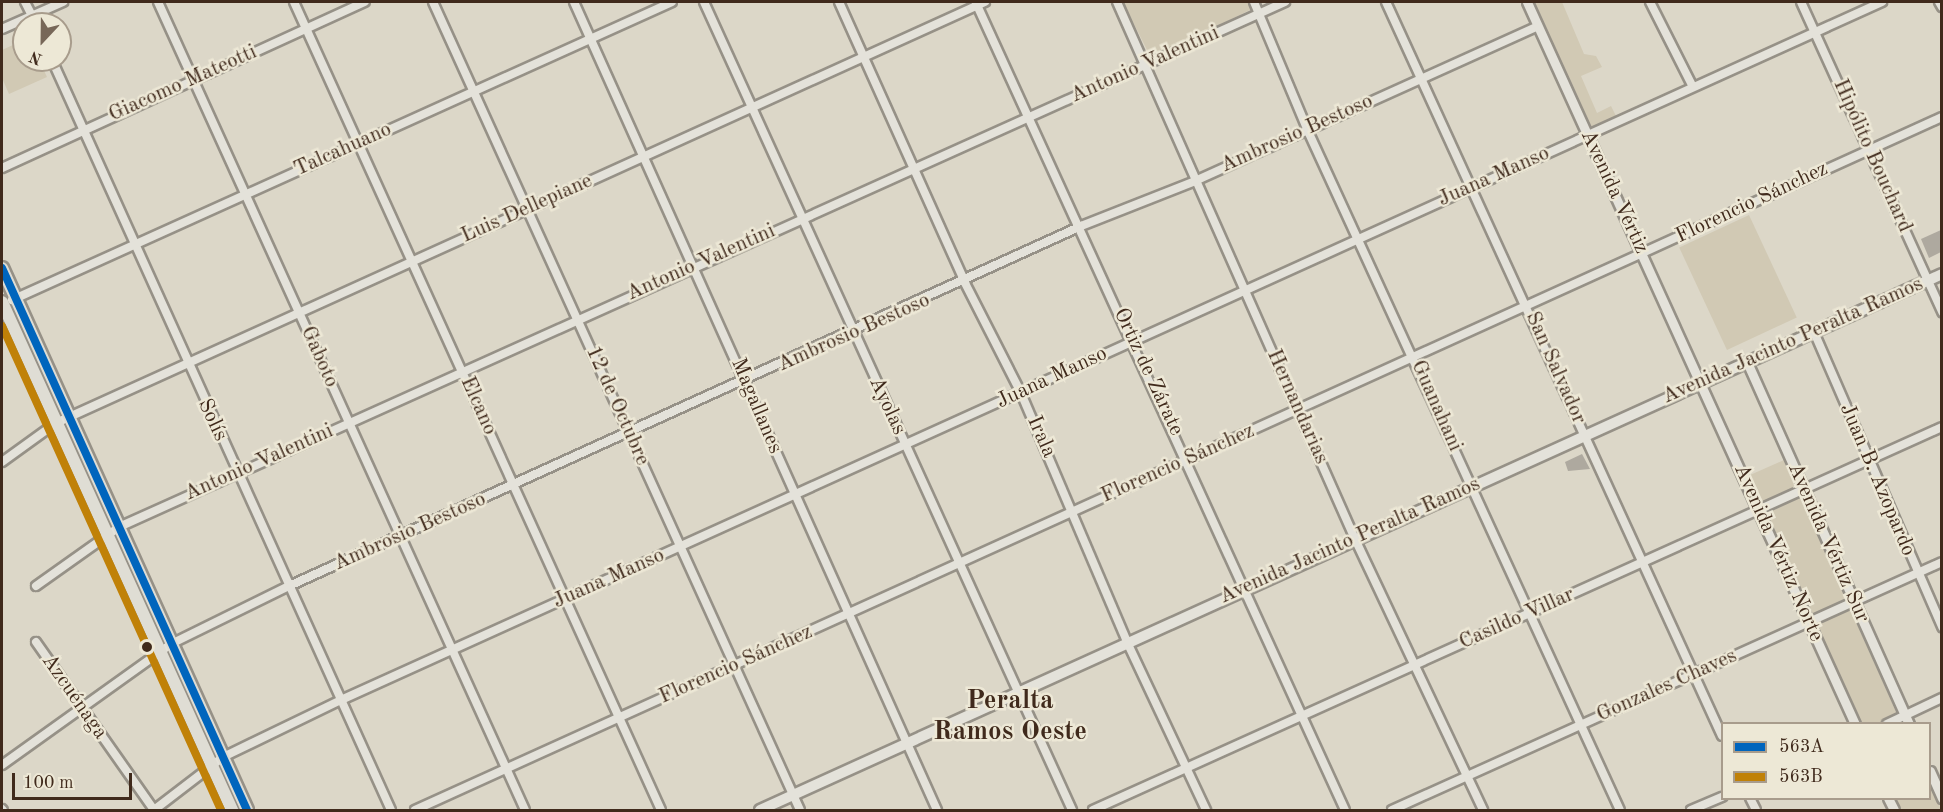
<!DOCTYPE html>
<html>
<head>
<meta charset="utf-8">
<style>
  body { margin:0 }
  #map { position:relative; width:1943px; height:812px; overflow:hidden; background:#dcd7c8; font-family:"Old Standard TT",serif }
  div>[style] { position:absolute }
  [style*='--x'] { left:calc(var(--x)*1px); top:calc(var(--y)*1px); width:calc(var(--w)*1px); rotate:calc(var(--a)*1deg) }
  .green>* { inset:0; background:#d1c9b4; transform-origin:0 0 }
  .building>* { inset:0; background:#aea99f }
  .roads { filter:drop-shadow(2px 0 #969187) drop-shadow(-2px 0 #969187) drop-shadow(0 2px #969187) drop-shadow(0 -2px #969187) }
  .minor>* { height:8px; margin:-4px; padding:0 4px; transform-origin:4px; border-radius:4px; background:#e4e2da }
  .tertiary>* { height:9px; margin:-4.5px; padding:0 4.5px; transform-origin:4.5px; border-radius:4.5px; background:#e4e2da }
  .secondary>* { height:10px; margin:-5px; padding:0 5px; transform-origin:5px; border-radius:5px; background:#e4e2da }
  .primary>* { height:12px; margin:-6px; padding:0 6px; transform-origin:6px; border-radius:6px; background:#dfddd4 }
  .bus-1>* { height:8px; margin:-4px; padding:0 4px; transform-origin:4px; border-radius:4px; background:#0065bd }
  .bus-2>* { height:8px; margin:-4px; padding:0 4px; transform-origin:4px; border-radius:4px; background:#c08108 }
  .dots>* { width:16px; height:16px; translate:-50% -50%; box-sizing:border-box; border:3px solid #ede8d6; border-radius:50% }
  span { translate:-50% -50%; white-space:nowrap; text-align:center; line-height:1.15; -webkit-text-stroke:5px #ede8d6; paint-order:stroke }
  .street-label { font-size:21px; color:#402a1c }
  .district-label { font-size:27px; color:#402a1c; font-weight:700 }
  .frame { position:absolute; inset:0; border:3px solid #402a1c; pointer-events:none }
  .legend { position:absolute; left:1721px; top:722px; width:210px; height:78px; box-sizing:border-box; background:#ede8d6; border:2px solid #a89c8c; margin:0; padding:8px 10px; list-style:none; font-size:18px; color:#402a1c }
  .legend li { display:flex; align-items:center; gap:12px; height:30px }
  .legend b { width:30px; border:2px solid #a89c8c }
  .north { position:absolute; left:12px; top:12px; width:60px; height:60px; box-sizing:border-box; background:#ede8d6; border:2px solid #a89c8c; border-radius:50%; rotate:202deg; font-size:16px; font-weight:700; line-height:24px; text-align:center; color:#402a1c }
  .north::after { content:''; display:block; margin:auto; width:21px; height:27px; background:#776758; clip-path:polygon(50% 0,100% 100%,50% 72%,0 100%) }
  .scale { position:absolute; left:12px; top:773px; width:120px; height:27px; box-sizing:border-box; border:3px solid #402a1c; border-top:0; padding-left:8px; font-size:18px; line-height:21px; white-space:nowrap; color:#402a1c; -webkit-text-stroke:4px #ede8d6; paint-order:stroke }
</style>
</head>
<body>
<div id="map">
  <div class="green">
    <i style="clip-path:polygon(1123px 2px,1249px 2px,1252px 9px,1151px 58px)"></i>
    <i style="clip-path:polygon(1533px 2px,1562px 2px,1584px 54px,1596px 56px,1602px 67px,1581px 76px,1597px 113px,1611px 106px,1617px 118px,1591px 129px)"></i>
    <i style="clip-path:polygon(24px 40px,24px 60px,39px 60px,47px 77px,9px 94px,2px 78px,2px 50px)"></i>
    <i style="left:1749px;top:215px;width:113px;height:77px;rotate:65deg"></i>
    <i style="left:1784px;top:460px;width:289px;height:39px;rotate:66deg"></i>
    <i style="clip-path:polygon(1930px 781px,1941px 810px,1899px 810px,1894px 799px,1930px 798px)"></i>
  </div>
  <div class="building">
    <i style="clip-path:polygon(1941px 230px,1941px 252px,1929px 258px,1921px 239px)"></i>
    <i style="clip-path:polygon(1582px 454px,1590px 469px,1568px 471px,1565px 462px)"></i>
  </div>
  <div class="roads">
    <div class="minor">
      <i style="--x:25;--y:2;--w:25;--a:63"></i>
      <i style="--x:158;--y:2;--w:887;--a:65.57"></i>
      <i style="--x:294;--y:2;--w:887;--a:65.57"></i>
      <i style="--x:433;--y:2;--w:887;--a:65.57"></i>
      <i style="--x:574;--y:2;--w:886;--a:65.81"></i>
      <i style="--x:704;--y:2;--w:888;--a:65.51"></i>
      <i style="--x:839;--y:2;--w:308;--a:65.8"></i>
      <i style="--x:965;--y:283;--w:123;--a:63"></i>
      <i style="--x:1021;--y:393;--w:271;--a:66.9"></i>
      <i style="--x:1127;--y:642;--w:186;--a:64.8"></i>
      <i style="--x:1117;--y:2;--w:587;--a:66.1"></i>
      <i style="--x:1355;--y:539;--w:300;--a:64.7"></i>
      <i style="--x:1254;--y:2;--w:138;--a:67.3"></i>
      <i style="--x:1307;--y:129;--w:749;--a:65.32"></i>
      <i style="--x:1386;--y:2;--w:807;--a:65.4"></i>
      <i style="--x:1650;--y:2;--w:95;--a:63.2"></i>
      <i style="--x:1801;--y:2;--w:341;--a:65.5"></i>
      <i style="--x:1939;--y:2;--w:6;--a:59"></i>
      <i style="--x:976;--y:3;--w:887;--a:65.43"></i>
      <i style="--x:2;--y:29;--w:67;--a:-23.9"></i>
      <i style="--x:52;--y:60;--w:823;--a:65.68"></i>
      <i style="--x:2;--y:168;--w:399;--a:-24.6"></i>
      <i style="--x:12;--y:300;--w:724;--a:-24.3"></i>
      <i style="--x:1814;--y:332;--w:322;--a:66.5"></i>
      <i style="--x:2;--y:462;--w:67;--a:-35.8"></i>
      <i style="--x:56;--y:423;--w:1020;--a:-24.38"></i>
      <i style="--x:36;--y:586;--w:102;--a:-35.4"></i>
      <i style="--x:119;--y:527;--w:1279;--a:-24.24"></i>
      <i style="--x:36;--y:642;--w:205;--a:54.9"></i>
      <i style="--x:154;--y:810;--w:87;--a:-37.5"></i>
      <i style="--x:223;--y:757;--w:131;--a:-25.8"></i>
      <i style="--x:341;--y:700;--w:1692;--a:-24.37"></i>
      <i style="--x:1887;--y:724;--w:61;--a:-25.3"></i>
      <i style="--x:2;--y:765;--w:208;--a:-35.6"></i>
      <i style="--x:171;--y:644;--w:131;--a:-26.2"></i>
      <i style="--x:289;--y:586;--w:870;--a:-24.44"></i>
      <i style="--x:1081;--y:226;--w:123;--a:-21.5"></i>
      <i style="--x:1195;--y:181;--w:376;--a:-24.3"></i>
      <i style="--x:1750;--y:798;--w:13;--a:63"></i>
      <i style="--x:2;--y:809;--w:1;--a:45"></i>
      <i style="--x:415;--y:810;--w:1677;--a:-24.41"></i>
      <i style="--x:1093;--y:810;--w:931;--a:-24.28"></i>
      <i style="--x:1392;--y:810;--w:603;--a:-24.27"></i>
      <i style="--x:1691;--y:810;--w:34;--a:-23"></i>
    </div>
    <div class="tertiary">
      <i style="--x:1527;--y:2;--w:793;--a:65.57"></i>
      <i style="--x:1747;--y:362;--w:397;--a:65.9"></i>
      <i style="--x:1930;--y:771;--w:30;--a:66"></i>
      <i style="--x:1888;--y:798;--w:13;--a:63"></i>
    </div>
    <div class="secondary">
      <i style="--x:760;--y:810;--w:1298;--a:-24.39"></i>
    </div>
    <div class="primary">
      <i style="--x:2;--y:268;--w:595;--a:65.68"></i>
      <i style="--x:2;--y:302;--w:558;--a:65.64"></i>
    </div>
  </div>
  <div class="bus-1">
    <i style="--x:2;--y:268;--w:595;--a:65.68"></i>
  </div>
  <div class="bus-2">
    <i style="--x:2;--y:326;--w:531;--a:65.65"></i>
  </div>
  <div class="dots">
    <i style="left:147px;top:647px;background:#402a1c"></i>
  </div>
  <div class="street-label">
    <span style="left:1145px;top:65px;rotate:-24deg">Antonio Valentini</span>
    <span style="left:183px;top:84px;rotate:-24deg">Giacomo Mateotti</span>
    <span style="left:1297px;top:134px;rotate:-24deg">Ambrosio Bestoso</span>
    <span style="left:343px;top:150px;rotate:-24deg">Talcahuano</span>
    <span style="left:1872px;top:156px;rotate:66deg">Hipólito Bouchard</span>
    <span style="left:1494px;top:177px;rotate:-24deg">Juana Manso</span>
    <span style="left:1614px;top:192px;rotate:65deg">Avenida Vértiz</span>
    <span style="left:1752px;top:203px;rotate:-25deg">Florencio Sánchez</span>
    <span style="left:527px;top:209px;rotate:-24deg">Luis Dellepiane</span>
    <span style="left:701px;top:263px;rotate:-24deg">Antonio Valentini</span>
    <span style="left:854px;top:333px;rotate:-24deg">Ambrosio Bestoso</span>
    <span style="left:1793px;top:341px;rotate:-24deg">Avenida Jacinto Peralta Ramos</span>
    <span style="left:319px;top:357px;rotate:66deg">Gaboto</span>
    <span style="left:1555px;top:368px;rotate:66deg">San Salvador</span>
    <span style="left:1148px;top:372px;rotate:65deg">Ortiz de Zárate</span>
    <span style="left:1052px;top:378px;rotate:-25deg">Juana Manso</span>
    <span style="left:478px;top:406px;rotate:66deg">Elcano</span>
    <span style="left:617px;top:406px;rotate:66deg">12 de Octubre</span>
    <span style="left:756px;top:406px;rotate:67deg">Magallanes</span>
    <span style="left:887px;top:406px;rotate:65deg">Ayolas</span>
    <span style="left:1436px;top:406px;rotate:66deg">Guanahani</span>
    <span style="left:1297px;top:407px;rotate:66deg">Hernandarias</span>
    <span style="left:212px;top:420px;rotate:65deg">Solís</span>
    <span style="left:1041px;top:437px;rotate:66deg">Irala</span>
    <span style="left:259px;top:463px;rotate:-24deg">Antonio Valentini</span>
    <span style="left:1178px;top:464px;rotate:-24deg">Florencio Sánchez</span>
    <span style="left:1877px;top:480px;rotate:67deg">Juan B. Azopardo</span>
    <span style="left:410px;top:532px;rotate:-24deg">Ambrosio Bestoso</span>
    <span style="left:1350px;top:541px;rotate:-24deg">Avenida Jacinto Peralta Ramos</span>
    <span style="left:1828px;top:543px;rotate:66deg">Avenida Vértiz Sur</span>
    <span style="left:1778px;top:553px;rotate:66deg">Avenida Vértiz Norte</span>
    <span style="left:609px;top:579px;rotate:-24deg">Juana Manso</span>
    <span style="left:1517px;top:619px;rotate:-24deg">Casildo Villar</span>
    <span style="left:736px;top:665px;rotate:-24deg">Florencio Sánchez</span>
    <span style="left:1667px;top:686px;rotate:-24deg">Gonzales Chaves</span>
    <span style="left:74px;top:697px;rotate:55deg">Azcuénaga</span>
  </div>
  <div class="district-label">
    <span style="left:1010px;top:716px">Peralta<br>Ramos Oeste</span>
  </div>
  <div class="frame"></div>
  <ul class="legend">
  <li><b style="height:8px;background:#0065bd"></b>563A</li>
  <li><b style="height:8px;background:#c08108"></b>563B</li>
  </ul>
  <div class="north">N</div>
  <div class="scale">100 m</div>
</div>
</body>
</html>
